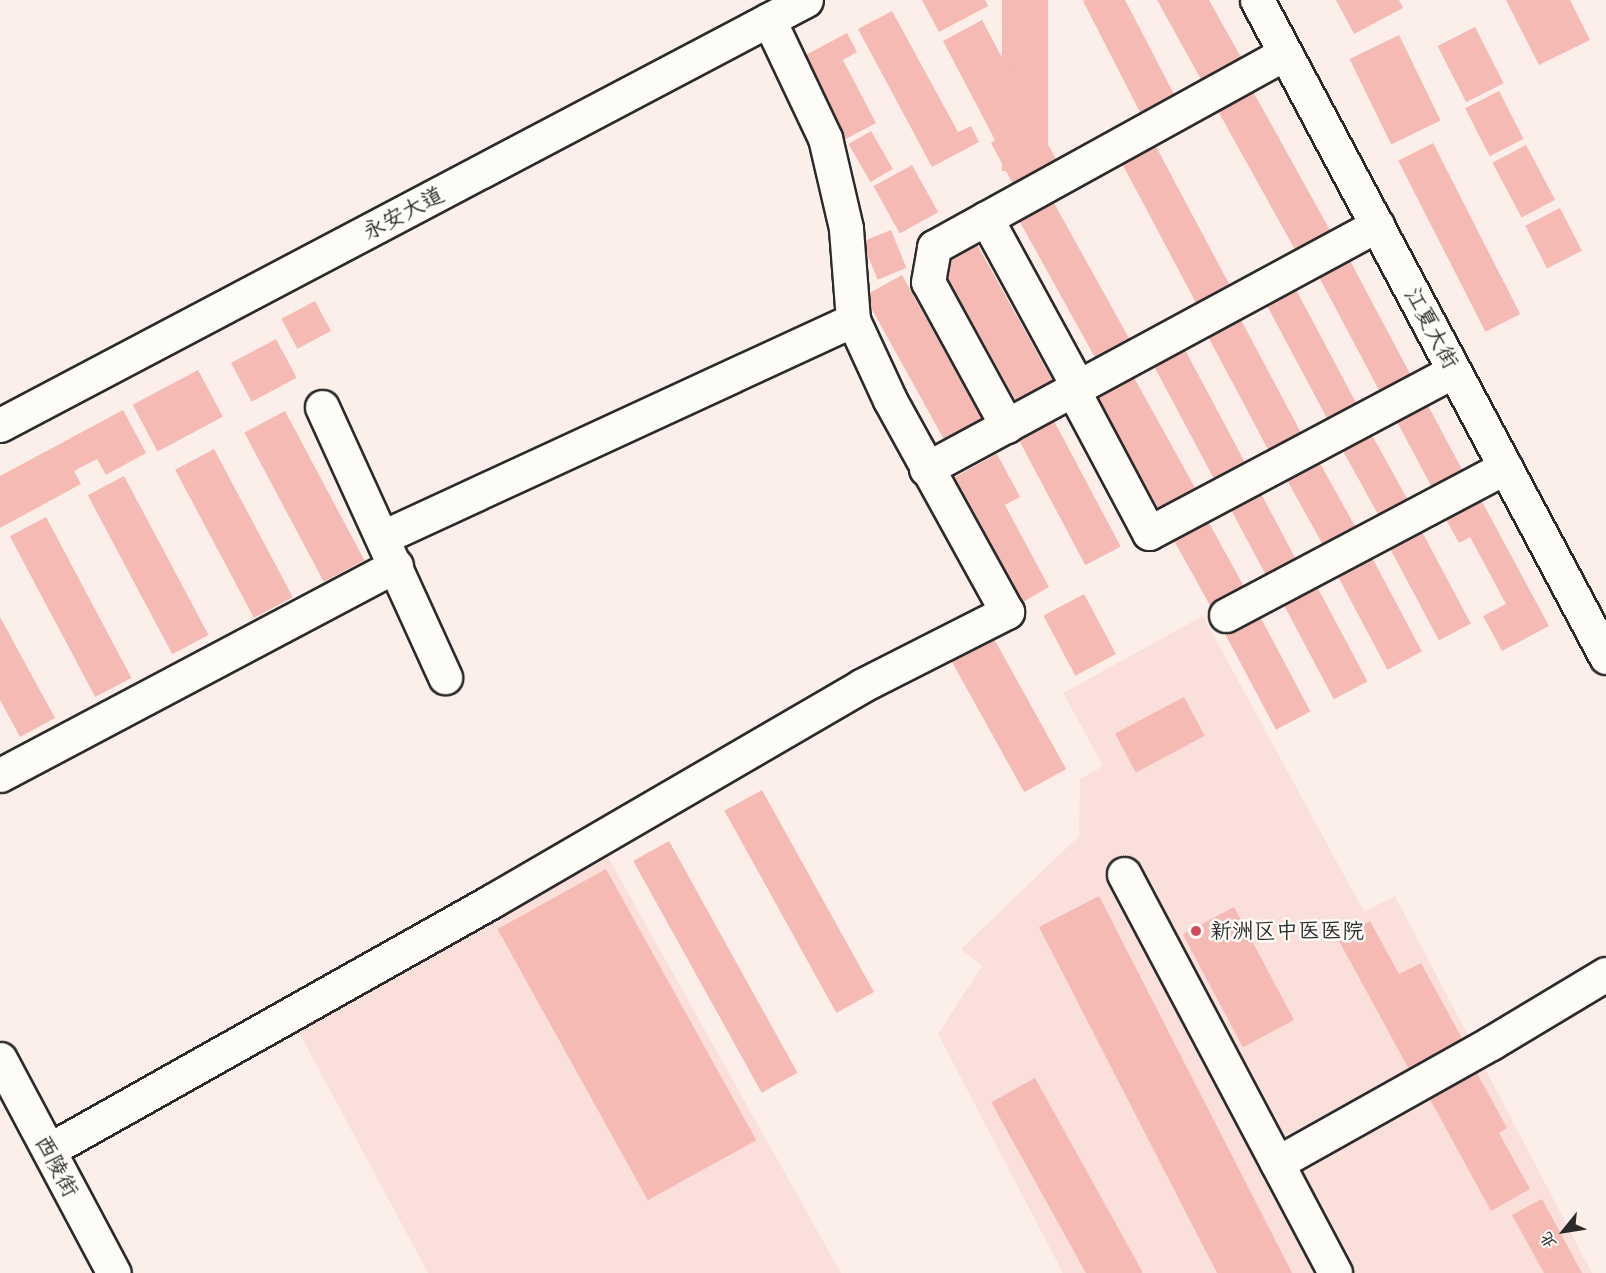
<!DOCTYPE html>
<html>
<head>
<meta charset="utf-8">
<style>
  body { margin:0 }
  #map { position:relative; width:1606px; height:1273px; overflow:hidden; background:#fcefea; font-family:Sriracha,"LXGW WenKai TC",sans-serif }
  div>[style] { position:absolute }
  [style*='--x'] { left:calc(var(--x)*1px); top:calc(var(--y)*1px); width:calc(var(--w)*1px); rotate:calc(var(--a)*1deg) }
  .built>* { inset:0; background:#fadfda }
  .building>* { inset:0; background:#f6bab5; transform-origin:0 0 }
  .roads { filter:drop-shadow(2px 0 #2b2b2b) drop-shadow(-2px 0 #2b2b2b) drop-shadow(0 2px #2b2b2b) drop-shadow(0 -2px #2b2b2b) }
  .minor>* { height:33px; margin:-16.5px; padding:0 16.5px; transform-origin:16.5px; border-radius:16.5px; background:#fdfcf7 }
  .dots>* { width:16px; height:16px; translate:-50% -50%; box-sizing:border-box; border:3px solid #fdfcf7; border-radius:50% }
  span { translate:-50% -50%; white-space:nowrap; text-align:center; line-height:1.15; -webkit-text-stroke:5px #fdfcf7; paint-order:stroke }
  .street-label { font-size:22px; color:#2b2b2b }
  .poi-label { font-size:22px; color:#2b2b2b }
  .left { translate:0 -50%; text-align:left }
  .north { position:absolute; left:1534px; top:1201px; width:60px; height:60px; -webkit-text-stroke:4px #fdfcf7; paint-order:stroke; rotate:240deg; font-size:16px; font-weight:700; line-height:24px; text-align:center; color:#2b2b2b }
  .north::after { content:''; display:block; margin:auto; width:21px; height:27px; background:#2b2b2b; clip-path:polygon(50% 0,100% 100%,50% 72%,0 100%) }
</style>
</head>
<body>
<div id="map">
  <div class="built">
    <i style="clip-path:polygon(1203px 616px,1364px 912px,1395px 896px,1592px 1273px,1063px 1273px,938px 1034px,982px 966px,961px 949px,1079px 836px,1080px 779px,1103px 766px,1063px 693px)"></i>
    <i style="clip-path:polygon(608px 857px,841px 1273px,428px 1273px,296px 1027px)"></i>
  </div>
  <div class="building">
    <i style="clip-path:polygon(922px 0,985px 0,988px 6px,939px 32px)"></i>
    <i style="left:1002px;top:0;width:46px;height:171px"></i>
    <i style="clip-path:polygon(1085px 0,1125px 0,1175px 96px,1141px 114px,1083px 1px)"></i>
    <i style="clip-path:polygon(1157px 0,1209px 0,1243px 61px,1203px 83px)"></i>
    <i style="clip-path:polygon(1336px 0,1399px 0,1403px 8px,1354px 34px)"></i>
    <i style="clip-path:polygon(1506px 0,1570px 0,1590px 40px,1539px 65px)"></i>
    <i style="clip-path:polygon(892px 11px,958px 132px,971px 126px,979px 142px,932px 167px,858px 29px)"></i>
    <i style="clip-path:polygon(982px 20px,1057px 161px,1013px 184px,991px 143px,995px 140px,943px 41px)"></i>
    <i style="left:1475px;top:27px;width:63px;height:42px;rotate:63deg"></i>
    <i style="clip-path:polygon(847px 33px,857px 52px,843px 60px,876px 123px,844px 140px,800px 58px)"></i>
    <i style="left:1399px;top:35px;width:95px;height:55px;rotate:64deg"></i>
    <i style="left:1250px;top:86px;width:171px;height:40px;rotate:61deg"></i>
    <i style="left:1499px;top:91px;width:54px;height:38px;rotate:63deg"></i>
    <i style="left:871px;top:131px;width:44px;height:26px;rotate:60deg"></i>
    <i style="left:1152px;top:139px;width:170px;height:38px;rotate:62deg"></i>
    <i style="left:1433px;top:143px;width:192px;height:39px;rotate:63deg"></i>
    <i style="left:1526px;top:145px;width:62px;height:38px;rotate:62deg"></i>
    <i style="left:912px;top:165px;width:54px;height:44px;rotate:61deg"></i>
    <i style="left:1049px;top:194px;width:171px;height:39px;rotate:61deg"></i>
    <i style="left:1560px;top:208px;width:48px;height:39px;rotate:63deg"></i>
    <i style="left:891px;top:230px;width:41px;height:31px;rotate:68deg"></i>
    <i style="left:973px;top:237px;width:172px;height:42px;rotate:61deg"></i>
    <i style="left:1348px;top:257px;width:143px;height:35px;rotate:62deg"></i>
    <i style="left:902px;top:275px;width:172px;height:43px;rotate:61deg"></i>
    <i style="left:1294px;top:286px;width:143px;height:33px;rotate:62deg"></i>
    <i style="left:315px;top:301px;width:34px;height:38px;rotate:62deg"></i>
    <i style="left:1240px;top:318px;width:140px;height:37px;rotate:62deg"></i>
    <i style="left:276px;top:339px;width:44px;height:51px;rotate:62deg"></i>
    <i style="left:1183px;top:346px;width:143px;height:35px;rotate:62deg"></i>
    <i style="left:198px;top:370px;width:53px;height:74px;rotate:62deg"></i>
    <i style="left:1132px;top:374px;width:142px;height:42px;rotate:61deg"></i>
    <i style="left:1424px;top:398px;width:89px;height:35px;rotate:62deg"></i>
    <i style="clip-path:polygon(123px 410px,146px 453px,106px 475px,97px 459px,74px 471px,81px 484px,0 528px,0 476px)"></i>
    <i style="left:285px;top:411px;width:169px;height:46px;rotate:62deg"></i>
    <i style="left:1054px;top:421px;width:142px;height:40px;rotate:62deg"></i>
    <i style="left:1368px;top:428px;width:90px;height:33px;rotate:61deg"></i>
    <i style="left:214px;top:449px;width:168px;height:44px;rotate:62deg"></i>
    <i style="clip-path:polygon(997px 454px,1020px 497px,1005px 505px,1049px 587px,1023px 602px,955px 477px)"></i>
    <i style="left:1316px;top:456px;width:90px;height:37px;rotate:61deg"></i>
    <i style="left:124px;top:476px;width:180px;height:41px;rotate:62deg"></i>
    <i style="left:1258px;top:488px;width:89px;height:34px;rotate:62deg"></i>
    <i style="clip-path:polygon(1478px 494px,1549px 626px,1502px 651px,1483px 616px,1506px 604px,1470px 537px,1459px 543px,1443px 514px)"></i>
    <i style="left:1205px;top:516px;width:90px;height:39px;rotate:61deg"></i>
    <i style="left:46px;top:517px;width:182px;height:41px;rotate:62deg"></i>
    <i style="left:1421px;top:530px;width:106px;height:36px;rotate:62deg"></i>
    <i style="left:1368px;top:550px;width:115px;height:39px;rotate:62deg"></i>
    <i style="left:1313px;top:579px;width:116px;height:38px;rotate:62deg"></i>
    <i style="left:1084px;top:594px;width:68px;height:46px;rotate:62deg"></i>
    <i style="left:1256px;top:609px;width:116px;height:39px;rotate:62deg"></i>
    <i style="clip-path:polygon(0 617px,55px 718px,20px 737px,0 700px)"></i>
    <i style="left:993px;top:637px;width:151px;height:48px;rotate:61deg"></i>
    <i style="left:1184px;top:697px;width:44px;height:78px;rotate:62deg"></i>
    <i style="left:762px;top:790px;width:231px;height:43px;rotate:61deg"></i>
    <i style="left:669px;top:841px;width:265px;height:41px;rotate:61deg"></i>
    <i style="left:606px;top:869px;width:310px;height:124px;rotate:61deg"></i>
    <i style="clip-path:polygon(1099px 896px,1268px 1226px,1292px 1273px,1217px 1273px,1039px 927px)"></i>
    <i style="left:1234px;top:907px;width:128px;height:58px;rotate:62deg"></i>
    <i style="clip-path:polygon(1370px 921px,1399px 974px,1421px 963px,1465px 1044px,1411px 1073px,1338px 939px)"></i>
    <i style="clip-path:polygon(1472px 1064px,1507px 1128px,1499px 1133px,1530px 1189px,1491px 1211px,1425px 1090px)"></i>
    <i style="left:1035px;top:1078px;width:222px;height:50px;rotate:61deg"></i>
    <i style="clip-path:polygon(1542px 1199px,1582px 1273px,1544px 1273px,1512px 1215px)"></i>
  </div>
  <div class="roads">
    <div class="minor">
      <i style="--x:1257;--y:0;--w:744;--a:62.02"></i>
      <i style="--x:986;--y:218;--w:192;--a:61.4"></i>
      <i style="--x:1073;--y:390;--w:162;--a:62"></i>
      <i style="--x:1149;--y:533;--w:345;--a:-28"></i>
      <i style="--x:322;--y:407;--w:297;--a:65.5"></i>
      <i style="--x:0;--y:425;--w:911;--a:-27.8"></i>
      <i style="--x:1007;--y:426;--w:164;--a:-118.7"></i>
      <i style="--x:928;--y:282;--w:36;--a:-80"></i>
      <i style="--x:934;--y:247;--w:401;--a:-28.9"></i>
      <i style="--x:926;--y:469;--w:513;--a:-28.41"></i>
      <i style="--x:383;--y:537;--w:518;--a:-24.78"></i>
      <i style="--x:1226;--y:615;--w:316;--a:-27.9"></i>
      <i style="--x:0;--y:775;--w:448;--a:-27.9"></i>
      <i style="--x:1124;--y:874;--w:451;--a:62.1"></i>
      <i style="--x:0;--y:1059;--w:242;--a:62"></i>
      <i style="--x:49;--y:1150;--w:508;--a:-29.34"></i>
      <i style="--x:492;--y:901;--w:427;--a:-30.2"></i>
      <i style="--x:861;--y:686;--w:164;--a:-26.9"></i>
      <i style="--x:1007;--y:612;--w:242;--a:-118.9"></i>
      <i style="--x:890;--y:400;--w:88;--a:-114.8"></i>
      <i style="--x:853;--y:320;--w:92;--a:-94.4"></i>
      <i style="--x:846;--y:228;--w:92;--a:-103.1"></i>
      <i style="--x:825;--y:138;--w:131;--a:-115.4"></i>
      <i style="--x:1277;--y:1163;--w:245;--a:-29.3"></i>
      <i style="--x:1491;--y:1043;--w:134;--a:-31"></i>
    </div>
  </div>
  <div class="dots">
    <i style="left:1196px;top:931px;background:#d1495b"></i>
  </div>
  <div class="street-label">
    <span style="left:403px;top:213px;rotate:-28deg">永安大道</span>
    <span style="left:1432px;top:328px;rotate:62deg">江夏大街</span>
    <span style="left:57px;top:1166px;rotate:62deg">西陵街</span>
  </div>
  <div class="poi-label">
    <span class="left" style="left:1210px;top:931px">新洲区中医医院</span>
  </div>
  <div class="north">北</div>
</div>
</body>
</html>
